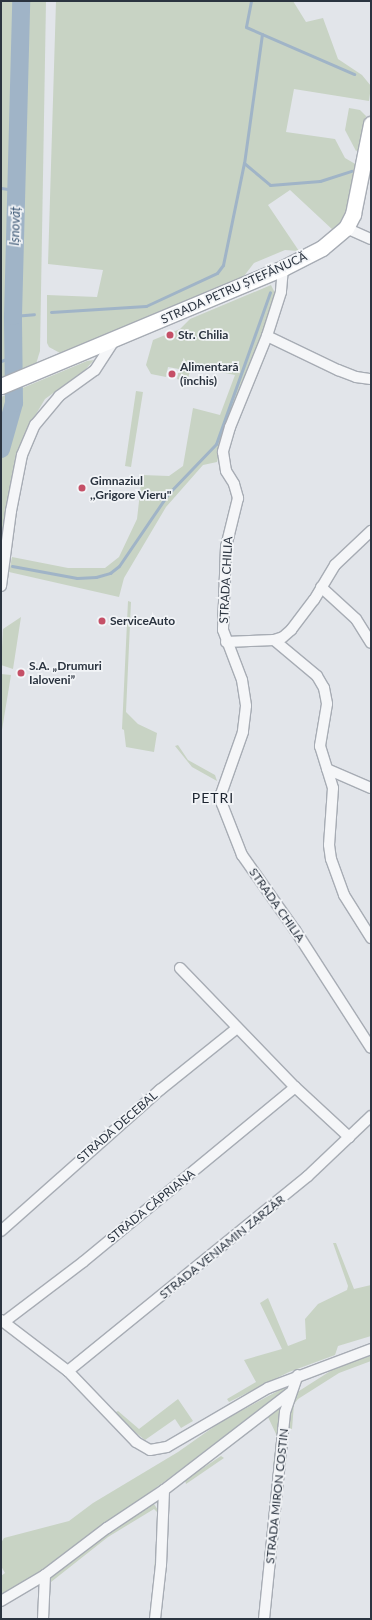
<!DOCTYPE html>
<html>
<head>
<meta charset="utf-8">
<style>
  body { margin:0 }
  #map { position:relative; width:372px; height:1620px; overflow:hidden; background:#e2e5ea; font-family:Lato,sans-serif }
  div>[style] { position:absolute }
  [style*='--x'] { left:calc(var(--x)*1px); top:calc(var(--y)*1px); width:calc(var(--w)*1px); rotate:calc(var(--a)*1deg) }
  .green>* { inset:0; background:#c8d3c4 }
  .stream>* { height:3px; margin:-1.5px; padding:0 1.5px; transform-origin:1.5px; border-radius:1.5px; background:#a0b4c7 }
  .river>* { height:18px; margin:-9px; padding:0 9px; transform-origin:9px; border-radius:9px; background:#a0b4c7 }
  .roads { filter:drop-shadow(1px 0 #a7acb4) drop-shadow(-1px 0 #a7acb4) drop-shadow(0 1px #a7acb4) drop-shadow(0 -1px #a7acb4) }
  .minor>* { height:10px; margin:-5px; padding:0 5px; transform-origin:5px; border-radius:5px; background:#f5f6f8 }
  .secondary>* { height:15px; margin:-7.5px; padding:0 7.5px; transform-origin:7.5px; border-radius:7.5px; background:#fff }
  .dots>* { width:11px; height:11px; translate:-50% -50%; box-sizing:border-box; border:2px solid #f2f4f7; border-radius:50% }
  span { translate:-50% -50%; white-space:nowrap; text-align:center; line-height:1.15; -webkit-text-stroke:3.5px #f2f4f7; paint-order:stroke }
  .street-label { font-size:12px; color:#2b3440 }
  .poi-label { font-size:12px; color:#2b3440; font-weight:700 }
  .left { translate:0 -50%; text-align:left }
  .water-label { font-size:13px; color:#385472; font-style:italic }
  .quarter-label { font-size:14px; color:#1d2531; letter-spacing:1px }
  .frame { position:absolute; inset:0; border:2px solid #2b3440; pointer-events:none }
</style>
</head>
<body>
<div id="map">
  <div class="green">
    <i style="clip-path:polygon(1px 1px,46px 1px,40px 351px,36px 364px,1px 378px)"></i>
    <i style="clip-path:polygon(56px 1px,293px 1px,306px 22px,323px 18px,338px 59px,362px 75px,371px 86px,369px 101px,294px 89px,286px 132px,335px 139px,345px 158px,357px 165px,346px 215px,340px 225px,334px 231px,290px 190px,268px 205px,299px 251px,285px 250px,254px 263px,244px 276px,60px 353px,49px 347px,47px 343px,47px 295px,97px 297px,103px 270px,48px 264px)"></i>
    <i style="clip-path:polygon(349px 108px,360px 110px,366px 116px,360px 149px,356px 151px,345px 130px)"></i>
    <i style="clip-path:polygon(271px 285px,275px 293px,264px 330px,236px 400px,217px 462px,203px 465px,166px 507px,124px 578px,119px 597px,9px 572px,12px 557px,68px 568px,105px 568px,119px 557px,137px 519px,142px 475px,169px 476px,183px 466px,193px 408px,220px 415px,235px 375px,200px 368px,199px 372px,190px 371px,187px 382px,177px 379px,179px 369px,168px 367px,166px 377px,151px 374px,146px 365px,153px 340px,180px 329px,190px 319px)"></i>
    <i style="clip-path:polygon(94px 360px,84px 371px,45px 399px,26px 431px,16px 454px,1px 545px,1px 397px,87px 361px)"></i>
    <i style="clip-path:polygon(136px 391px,143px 392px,131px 467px,125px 466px)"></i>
    <i style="clip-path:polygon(128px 601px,131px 602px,126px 712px,138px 724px,157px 733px,154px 752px,126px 747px,124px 730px,122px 729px)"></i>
    <i style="clip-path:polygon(21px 617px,13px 669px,1px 665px,3px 629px)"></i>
    <i style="clip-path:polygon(1px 674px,11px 675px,1px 736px)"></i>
    <i style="clip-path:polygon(178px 745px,188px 760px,215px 775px,217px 781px,192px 767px,175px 746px)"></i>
    <i style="clip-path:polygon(333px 1243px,336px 1243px,354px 1289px,371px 1285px,371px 1336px,338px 1346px,335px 1355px,289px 1372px,229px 1402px,227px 1399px,256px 1382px,244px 1360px,282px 1349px,260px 1303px,268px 1298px,288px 1346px,306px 1339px,305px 1319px,318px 1304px,347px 1290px,348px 1286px)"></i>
    <i style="clip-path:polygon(371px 1354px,371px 1361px,339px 1373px,298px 1399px,294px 1404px,292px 1429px,287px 1428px,291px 1403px,299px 1391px,343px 1363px)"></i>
    <i style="clip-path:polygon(287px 1386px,287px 1388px,176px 1473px,58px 1560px,1px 1596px,1px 1576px,5px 1573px,1px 1566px,1px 1543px,4px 1538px,69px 1521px,93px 1503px,178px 1452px,222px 1421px)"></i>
    <i style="clip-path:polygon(178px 1399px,193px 1421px,181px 1428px,175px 1419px,145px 1440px,112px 1414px,118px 1411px,139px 1429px)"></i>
    <i style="clip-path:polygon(284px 1404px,276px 1466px,273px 1466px,277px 1436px,267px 1415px)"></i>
    <i style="clip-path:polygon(221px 1456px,224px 1458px,186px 1484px,185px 1480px)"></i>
    <i style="clip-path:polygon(154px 1504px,160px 1513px,156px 1574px,153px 1588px,158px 1513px,154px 1509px,108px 1537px,51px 1582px,50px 1595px,47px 1592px,51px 1576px,133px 1515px)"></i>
  </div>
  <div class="stream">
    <i style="--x:251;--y:1;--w:26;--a:101"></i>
    <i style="--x:246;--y:27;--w:118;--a:23.5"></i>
    <i style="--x:262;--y:34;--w:130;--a:97.9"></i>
    <i style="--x:244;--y:163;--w:34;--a:40"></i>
    <i style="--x:270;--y:185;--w:50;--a:-4.6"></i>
    <i style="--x:320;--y:181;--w:33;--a:-18"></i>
    <i style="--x:1;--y:188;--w:14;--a:8"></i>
    <i style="--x:51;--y:312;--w:95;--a:-3.6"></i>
    <i style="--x:146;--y:306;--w:78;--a:-24.9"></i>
    <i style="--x:217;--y:273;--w:10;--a:-53"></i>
    <i style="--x:223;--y:265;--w:104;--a:-78.4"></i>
    <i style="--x:13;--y:316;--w:21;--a:-5"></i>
    <i style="--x:1;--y:361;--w:12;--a:-20"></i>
    <i style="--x:12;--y:566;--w:66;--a:10.5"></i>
    <i style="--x:77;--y:578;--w:19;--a:-3"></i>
    <i style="--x:96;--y:577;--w:15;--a:-16"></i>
    <i style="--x:110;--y:573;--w:11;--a:-38"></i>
    <i style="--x:119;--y:566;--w:87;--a:-55.8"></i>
    <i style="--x:168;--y:494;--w:69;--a:-46.2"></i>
    <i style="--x:216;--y:444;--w:161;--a:-70.4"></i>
  </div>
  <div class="river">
    <i style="--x:1;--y:449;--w:48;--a:-74.2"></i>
    <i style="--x:14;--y:403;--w:87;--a:-90.7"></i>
    <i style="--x:13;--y:316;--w:315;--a:-88.5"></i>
  </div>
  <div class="roads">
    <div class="minor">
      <i style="--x:346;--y:228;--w:27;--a:24"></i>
      <i style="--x:283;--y:268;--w:24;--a:95"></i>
      <i style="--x:281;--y:292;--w:46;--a:107.7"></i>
      <i style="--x:267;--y:336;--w:98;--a:112.1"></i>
      <i style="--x:230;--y:427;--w:26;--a:106"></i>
      <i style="--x:223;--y:452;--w:19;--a:81"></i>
      <i style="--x:226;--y:471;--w:15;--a:58"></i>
      <i style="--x:234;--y:484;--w:15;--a:74"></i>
      <i style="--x:238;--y:498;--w:50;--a:103.8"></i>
      <i style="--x:226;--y:547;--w:83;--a:92.1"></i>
      <i style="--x:223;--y:630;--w:53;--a:69.2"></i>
      <i style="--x:242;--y:680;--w:26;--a:81"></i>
      <i style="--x:246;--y:706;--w:26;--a:97"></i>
      <i style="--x:243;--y:732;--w:66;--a:109.5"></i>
      <i style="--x:221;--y:794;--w:10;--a:84"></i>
      <i style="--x:222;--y:804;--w:55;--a:68.6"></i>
      <i style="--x:242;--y:855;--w:92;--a:54.8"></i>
      <i style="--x:295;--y:930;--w:140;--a:57.2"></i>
      <i style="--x:267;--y:336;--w:79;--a:25.6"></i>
      <i style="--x:338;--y:370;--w:19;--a:21"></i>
      <i style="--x:356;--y:377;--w:15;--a:8"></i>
      <i style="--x:1;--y:586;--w:76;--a:-82.4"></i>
      <i style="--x:11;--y:511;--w:57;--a:-78.9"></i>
      <i style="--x:22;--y:455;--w:33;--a:-67"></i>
      <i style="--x:35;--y:425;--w:38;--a:-50"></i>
      <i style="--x:59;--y:396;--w:44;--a:-35.8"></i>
      <i style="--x:95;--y:370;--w:37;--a:-57"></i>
      <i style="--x:321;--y:587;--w:47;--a:42.4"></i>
      <i style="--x:356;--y:619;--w:28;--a:58"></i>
      <i style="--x:274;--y:640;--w:56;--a:39.9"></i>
      <i style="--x:317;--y:676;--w:14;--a:60"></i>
      <i style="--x:324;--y:688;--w:16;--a:79"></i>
      <i style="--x:327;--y:704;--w:43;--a:99.5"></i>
      <i style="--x:320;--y:746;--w:44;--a:72.8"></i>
      <i style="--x:333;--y:788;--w:57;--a:94"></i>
      <i style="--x:329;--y:845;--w:14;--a:82"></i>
      <i style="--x:331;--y:859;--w:38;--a:70"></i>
      <i style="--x:344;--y:895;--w:51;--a:57.9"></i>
      <i style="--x:226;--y:642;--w:48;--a:-2.4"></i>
      <i style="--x:274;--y:640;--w:9;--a:-18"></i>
      <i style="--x:283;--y:637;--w:11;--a:-41"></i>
      <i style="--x:291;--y:630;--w:38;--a:-53"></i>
      <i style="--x:314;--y:600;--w:41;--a:-59"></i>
      <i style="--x:335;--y:565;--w:50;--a:-43.4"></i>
      <i style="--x:327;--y:769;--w:48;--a:23.4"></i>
      <i style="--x:180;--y:968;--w:165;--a:46"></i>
      <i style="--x:295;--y:1087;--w:74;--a:42.8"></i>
      <i style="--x:1;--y:1231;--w:213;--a:-41.6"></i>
      <i style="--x:160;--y:1090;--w:99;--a:-38.8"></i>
      <i style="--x:1;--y:1320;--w:84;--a:37.3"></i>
      <i style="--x:68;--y:1371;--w:98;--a:46.2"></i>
      <i style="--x:136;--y:1442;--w:16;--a:30"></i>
      <i style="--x:150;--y:1450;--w:17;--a:-10"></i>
      <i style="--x:167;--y:1447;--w:117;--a:-30.3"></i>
      <i style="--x:268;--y:1388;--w:110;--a:-20.7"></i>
      <i style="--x:4;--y:1322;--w:99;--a:-37.2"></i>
      <i style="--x:83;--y:1262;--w:275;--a:-39.5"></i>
      <i style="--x:68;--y:1371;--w:309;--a:-39.1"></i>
      <i style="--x:308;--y:1176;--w:87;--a:-43.6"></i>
      <i style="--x:1;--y:1601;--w:51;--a:-30.6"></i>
      <i style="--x:45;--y:1575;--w:78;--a:-37.2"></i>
      <i style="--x:107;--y:1528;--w:69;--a:-33.7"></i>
      <i style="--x:164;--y:1490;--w:159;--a:-37.6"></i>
      <i style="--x:43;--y:1619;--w:44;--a:-87.4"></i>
      <i style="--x:155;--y:1619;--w:54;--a:-83.7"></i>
      <i style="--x:161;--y:1565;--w:75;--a:-87.7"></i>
      <i style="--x:264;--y:1619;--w:208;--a:-84.2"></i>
      <i style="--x:285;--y:1412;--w:39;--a:-71"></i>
    </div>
    <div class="secondary">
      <i style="--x:1;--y:386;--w:306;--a:-22.7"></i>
      <i style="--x:283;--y:268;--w:44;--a:-27.1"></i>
      <i style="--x:322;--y:248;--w:31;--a:-40"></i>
      <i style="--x:346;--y:228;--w:16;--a:-63"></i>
      <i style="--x:353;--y:214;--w:92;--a:-78.7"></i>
    </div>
  </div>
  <div class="dots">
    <i style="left:170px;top:335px;background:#c55067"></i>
    <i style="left:172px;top:374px;background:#c55067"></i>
    <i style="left:82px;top:488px;background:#c55067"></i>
    <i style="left:102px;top:621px;background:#c55067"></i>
    <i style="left:21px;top:673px;background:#c55067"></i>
  </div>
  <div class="street-label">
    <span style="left:234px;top:288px;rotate:-24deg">STRADA PETRU ȘTEFĂNUCĂ</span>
    <span style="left:226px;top:580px;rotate:-87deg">STRADA CHILIA</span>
    <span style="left:277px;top:905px;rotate:55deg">STRADA CHILIA</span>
    <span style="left:117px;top:1127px;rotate:-41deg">STRADA DECEBAL</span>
    <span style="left:151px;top:1206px;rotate:-39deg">STRADA CĂPRIANA</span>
    <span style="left:222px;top:1247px;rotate:-39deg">STRADA VENIAMIN ZARZĂR</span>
    <span style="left:277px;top:1496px;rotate:-84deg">STRADA MIRON COSTIN</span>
  </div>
  <div class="poi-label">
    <span class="left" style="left:178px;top:335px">Str. Chilia</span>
    <span class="left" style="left:180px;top:374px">Alimentară<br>(închis)</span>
    <span class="left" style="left:90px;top:488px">Gimnaziul<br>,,Grigore Vieru"</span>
    <span class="left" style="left:110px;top:621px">ServiceAuto</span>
    <span class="left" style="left:29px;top:673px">S.A. „Drumuri<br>Ialoveni”</span>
  </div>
  <div class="water-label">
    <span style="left:15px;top:226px;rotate:-88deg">Ișnovăț</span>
  </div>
  <div class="quarter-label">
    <span style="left:213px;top:798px">PETRI</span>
  </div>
  <div class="frame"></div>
</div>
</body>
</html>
